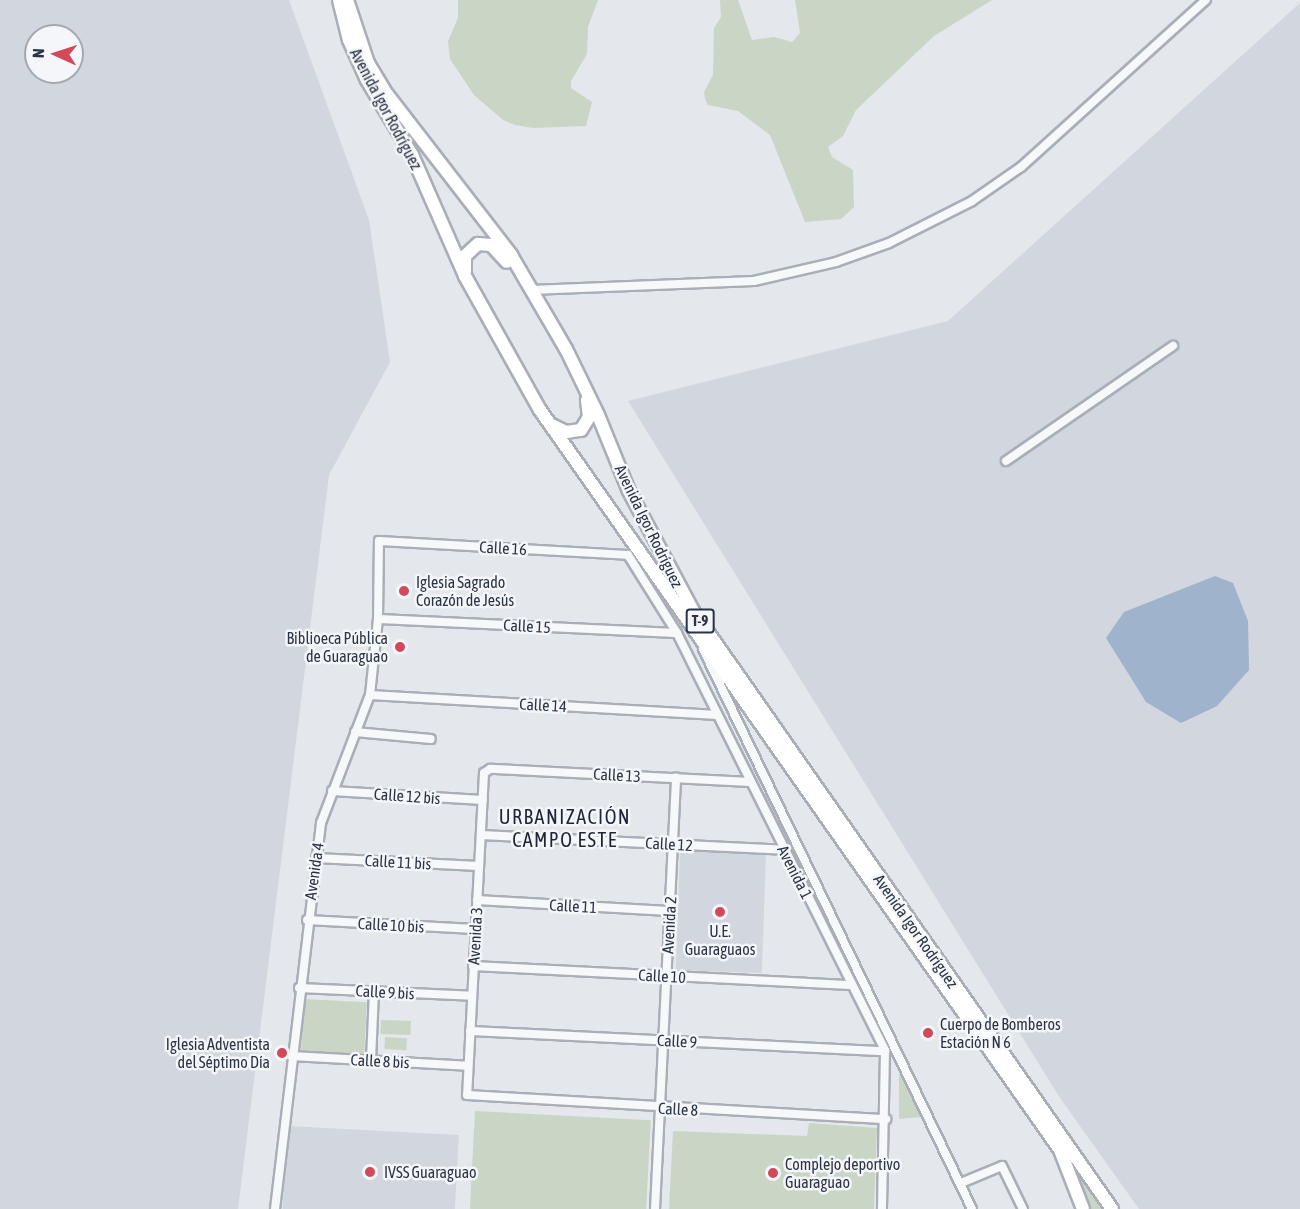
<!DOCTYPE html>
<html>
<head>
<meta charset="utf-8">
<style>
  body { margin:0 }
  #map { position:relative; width:1300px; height:1209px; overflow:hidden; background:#e4e7ec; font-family:"Asap Condensed",sans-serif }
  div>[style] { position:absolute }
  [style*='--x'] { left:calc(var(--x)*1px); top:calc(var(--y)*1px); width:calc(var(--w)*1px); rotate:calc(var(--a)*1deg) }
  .built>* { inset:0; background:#d2d6de; transform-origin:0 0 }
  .green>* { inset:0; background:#c9d6c5; transform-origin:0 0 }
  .water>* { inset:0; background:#9fb4cc }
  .roads { filter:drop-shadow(2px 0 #a9aeb7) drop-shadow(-2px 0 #a9aeb7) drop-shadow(0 2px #a9aeb7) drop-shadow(0 -2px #a9aeb7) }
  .minor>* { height:8px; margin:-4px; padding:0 4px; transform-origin:4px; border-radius:4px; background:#f7f8fa }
  .highway>* { height:12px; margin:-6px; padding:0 6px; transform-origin:6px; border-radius:6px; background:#fff }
  .dots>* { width:16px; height:16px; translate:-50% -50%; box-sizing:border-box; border:3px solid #f4f6f9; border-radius:50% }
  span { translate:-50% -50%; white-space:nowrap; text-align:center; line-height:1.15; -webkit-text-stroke:5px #f4f6f9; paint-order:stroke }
  .shield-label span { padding:2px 4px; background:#f4f6f9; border:2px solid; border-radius:4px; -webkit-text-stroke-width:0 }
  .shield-label { font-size:15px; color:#2b3445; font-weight:700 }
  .street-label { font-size:16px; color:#2b3445 }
  .poi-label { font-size:16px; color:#2b3445 }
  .left { translate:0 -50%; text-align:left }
  .right { translate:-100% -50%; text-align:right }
  .quarter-label { font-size:20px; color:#1d2536; letter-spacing:1.5px }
  .north { position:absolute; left:24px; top:24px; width:60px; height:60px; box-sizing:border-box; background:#f4f6f9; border:2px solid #a4a8b1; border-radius:50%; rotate:273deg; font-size:16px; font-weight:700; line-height:24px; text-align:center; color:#2b3445 }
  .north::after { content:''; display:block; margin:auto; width:21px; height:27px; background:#d1495b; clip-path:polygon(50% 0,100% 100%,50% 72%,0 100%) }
</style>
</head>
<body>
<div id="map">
  <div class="built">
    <i style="clip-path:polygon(evenodd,0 0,289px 0,369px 220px,390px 362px,329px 475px,238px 1209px,0 1209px,0 0,36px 36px,72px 36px,72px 72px,36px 72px,36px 36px)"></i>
    <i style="clip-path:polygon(1300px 3px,1300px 1209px,1139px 1209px,1060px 1098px,628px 401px,948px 321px)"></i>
    <i style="left:680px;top:851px;width:86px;height:119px;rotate:2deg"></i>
    <i style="left:287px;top:1126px;width:172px;height:83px;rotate:3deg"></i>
  </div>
  <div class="green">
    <i style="clip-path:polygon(458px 0,598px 0,588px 27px,587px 54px,571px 81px,571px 88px,592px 102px,586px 126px,533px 128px,515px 125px,503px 120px,474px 95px,450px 59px,448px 41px,458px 18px)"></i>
    <i style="clip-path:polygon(720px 0,738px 0,752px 40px,774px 37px,792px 42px,800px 33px,795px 0,992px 0,934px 36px,856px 110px,843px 136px,828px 147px,832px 157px,853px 170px,854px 207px,841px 219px,805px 222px,770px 135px,738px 111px,708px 105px,705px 99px,704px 92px,713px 75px,714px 28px,721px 17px)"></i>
    <i style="left:304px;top:999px;width:63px;height:52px;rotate:3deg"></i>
    <i style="left:381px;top:1020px;width:30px;height:14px;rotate:2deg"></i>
    <i style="left:385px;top:1037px;width:22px;height:12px;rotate:3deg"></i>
    <i style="clip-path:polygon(899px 1073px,921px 1117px,899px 1119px)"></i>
    <i style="left:475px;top:1111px;width:176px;height:98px;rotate:3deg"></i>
    <i style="clip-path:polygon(809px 1123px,877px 1128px,874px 1209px,669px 1209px,673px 1131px,807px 1136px)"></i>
    <i style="clip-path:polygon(1084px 1175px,1106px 1209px,1088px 1209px,1079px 1178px)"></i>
  </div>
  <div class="water">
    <i style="clip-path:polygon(1215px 576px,1233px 583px,1248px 621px,1249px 670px,1217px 706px,1181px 723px,1146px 702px,1106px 638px,1124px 612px)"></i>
  </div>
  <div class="roads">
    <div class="minor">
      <i style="--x:531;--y:290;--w:223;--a:-2.3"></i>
      <i style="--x:754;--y:281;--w:84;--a:-13"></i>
      <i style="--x:836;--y:262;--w:56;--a:-19.7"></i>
      <i style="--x:889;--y:243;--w:93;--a:-26.8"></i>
      <i style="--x:972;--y:201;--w:60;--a:-34.8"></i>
      <i style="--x:1021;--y:167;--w:249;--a:-42.1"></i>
      <i style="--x:1006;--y:461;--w:203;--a:-34.6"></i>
      <i style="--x:378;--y:619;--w:299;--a:2.7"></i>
      <i style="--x:703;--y:649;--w:621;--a:64.34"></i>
      <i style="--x:370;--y:695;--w:348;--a:3.3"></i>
      <i style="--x:355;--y:732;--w:76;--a:5.3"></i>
      <i style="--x:750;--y:782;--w:260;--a:-177.1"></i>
      <i style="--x:490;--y:769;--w:7;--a:146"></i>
      <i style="--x:484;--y:773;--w:322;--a:93"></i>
      <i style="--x:467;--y:1095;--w:420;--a:3.3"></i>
      <i style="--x:332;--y:791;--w:151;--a:3.4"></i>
      <i style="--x:481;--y:835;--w:303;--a:2.8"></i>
      <i style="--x:316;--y:858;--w:163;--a:2.8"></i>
      <i style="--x:477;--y:900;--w:192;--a:3.3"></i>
      <i style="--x:307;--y:920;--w:168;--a:3.1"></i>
      <i style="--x:473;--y:966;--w:378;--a:2.9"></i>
      <i style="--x:299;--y:988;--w:173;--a:2.6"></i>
      <i style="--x:470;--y:1031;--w:415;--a:2.8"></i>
      <i style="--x:291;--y:1056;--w:177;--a:3.2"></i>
      <i style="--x:371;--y:1060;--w:69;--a:-87.5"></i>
      <i style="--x:961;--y:1183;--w:44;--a:-22.5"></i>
      <i style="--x:1002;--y:1166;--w:48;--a:64"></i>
      <i style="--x:275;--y:1209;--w:389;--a:-83.2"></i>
      <i style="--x:321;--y:823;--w:137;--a:-69.1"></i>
      <i style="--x:370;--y:695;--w:76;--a:-84"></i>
      <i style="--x:378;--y:619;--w:78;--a:-89.3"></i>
      <i style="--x:379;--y:541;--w:249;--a:3.2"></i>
      <i style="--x:628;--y:555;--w:92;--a:57.9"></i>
      <i style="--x:677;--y:633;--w:467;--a:63.5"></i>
      <i style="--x:885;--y:1051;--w:158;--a:91.1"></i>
      <i style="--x:655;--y:1209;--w:432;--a:-87.2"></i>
    </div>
    <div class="highway">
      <i style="--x:339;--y:0;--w:41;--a:76"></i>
      <i style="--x:349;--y:40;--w:44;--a:65.8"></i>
      <i style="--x:367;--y:80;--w:87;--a:59"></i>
      <i style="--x:412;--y:155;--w:132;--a:66.3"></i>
      <i style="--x:465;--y:276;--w:154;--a:60.8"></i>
      <i style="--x:540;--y:410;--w:904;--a:54.9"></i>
      <i style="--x:1060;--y:1150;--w:63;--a:68.7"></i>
      <i style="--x:347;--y:0;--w:66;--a:71.6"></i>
      <i style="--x:368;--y:63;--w:35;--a:59"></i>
      <i style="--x:386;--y:93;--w:205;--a:52.3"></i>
      <i style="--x:511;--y:255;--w:109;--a:59.7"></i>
      <i style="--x:566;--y:349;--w:73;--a:64.1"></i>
      <i style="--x:598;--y:415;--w:82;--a:67.8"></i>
      <i style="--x:629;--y:491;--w:136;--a:61.9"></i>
      <i style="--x:693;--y:611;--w:730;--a:54.98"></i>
      <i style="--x:465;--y:271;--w:15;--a:-90"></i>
      <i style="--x:465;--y:256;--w:18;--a:-43"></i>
      <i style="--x:478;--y:244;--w:13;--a:4"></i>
      <i style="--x:491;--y:245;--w:23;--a:47"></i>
      <i style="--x:550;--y:424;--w:18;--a:27"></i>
      <i style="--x:566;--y:432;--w:15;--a:-8"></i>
      <i style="--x:581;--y:430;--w:15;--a:-58"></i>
      <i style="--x:589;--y:417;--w:17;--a:-97"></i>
    </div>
  </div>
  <div class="dots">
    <i style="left:404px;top:591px;background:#d1495b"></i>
    <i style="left:400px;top:647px;background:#d1495b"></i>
    <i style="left:720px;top:912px;background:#d1495b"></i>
    <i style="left:928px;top:1033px;background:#d1495b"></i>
    <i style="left:282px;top:1053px;background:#d1495b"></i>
    <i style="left:370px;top:1172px;background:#d1495b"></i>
    <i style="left:773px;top:1173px;background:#d1495b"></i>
  </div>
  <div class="shield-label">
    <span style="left:700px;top:621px">T-9</span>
  </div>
  <div class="street-label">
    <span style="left:386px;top:109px;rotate:62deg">Avenida Igor Rodríguez</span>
    <span style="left:649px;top:526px;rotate:64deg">Avenida Igor Rodríguez</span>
    <span style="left:503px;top:548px;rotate:3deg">Calle 16</span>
    <span style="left:527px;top:626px;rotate:3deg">Calle 15</span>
    <span style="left:543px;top:705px;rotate:3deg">Calle 14</span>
    <span style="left:617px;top:775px;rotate:3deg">Calle 13</span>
    <span style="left:407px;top:796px;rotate:4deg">Calle 12 bis</span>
    <span style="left:669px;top:844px;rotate:3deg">Calle 12</span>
    <span style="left:398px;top:862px;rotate:3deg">Calle 11 bis</span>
    <span style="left:314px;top:871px;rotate:-82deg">Avenida 4</span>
    <span style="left:795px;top:872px;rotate:63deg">Avenida 1</span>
    <span style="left:573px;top:906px;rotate:3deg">Calle 11</span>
    <span style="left:391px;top:925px;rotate:3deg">Calle 10 bis</span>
    <span style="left:669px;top:925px;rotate:-87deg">Avenida 2</span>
    <span style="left:916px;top:931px;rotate:55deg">Avenida Igor Rodríguez</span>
    <span style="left:475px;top:936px;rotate:-87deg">Avenida 3</span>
    <span style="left:662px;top:976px;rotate:3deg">Calle 10</span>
    <span style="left:385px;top:992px;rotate:3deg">Calle 9 bis</span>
    <span style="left:677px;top:1041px;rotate:3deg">Calle 9</span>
    <span style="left:380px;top:1061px;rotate:3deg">Calle 8 bis</span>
    <span style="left:678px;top:1109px;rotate:3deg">Calle 8</span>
  </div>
  <div class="poi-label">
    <span class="left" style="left:416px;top:591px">Iglesia Sagrado<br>Corazón de Jesús</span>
    <span class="right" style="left:388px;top:647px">Biblioeca Pública<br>de Guaraguao</span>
    <span style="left:720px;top:940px">U.E.<br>Guaraguaos</span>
    <span class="left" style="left:940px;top:1033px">Cuerpo de Bomberos<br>Estación N 6</span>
    <span class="right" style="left:270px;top:1053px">Iglesia Adventista<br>del Séptimo Día</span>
    <span class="left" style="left:785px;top:1173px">Complejo deportivo<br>Guaraguao</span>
    <span class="left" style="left:384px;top:1172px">IVSS Guaraguao</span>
  </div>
  <div class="quarter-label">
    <span style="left:565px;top:828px">URBANIZACIÓN<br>CAMPO ESTE</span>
  </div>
  <div class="north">N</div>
</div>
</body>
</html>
